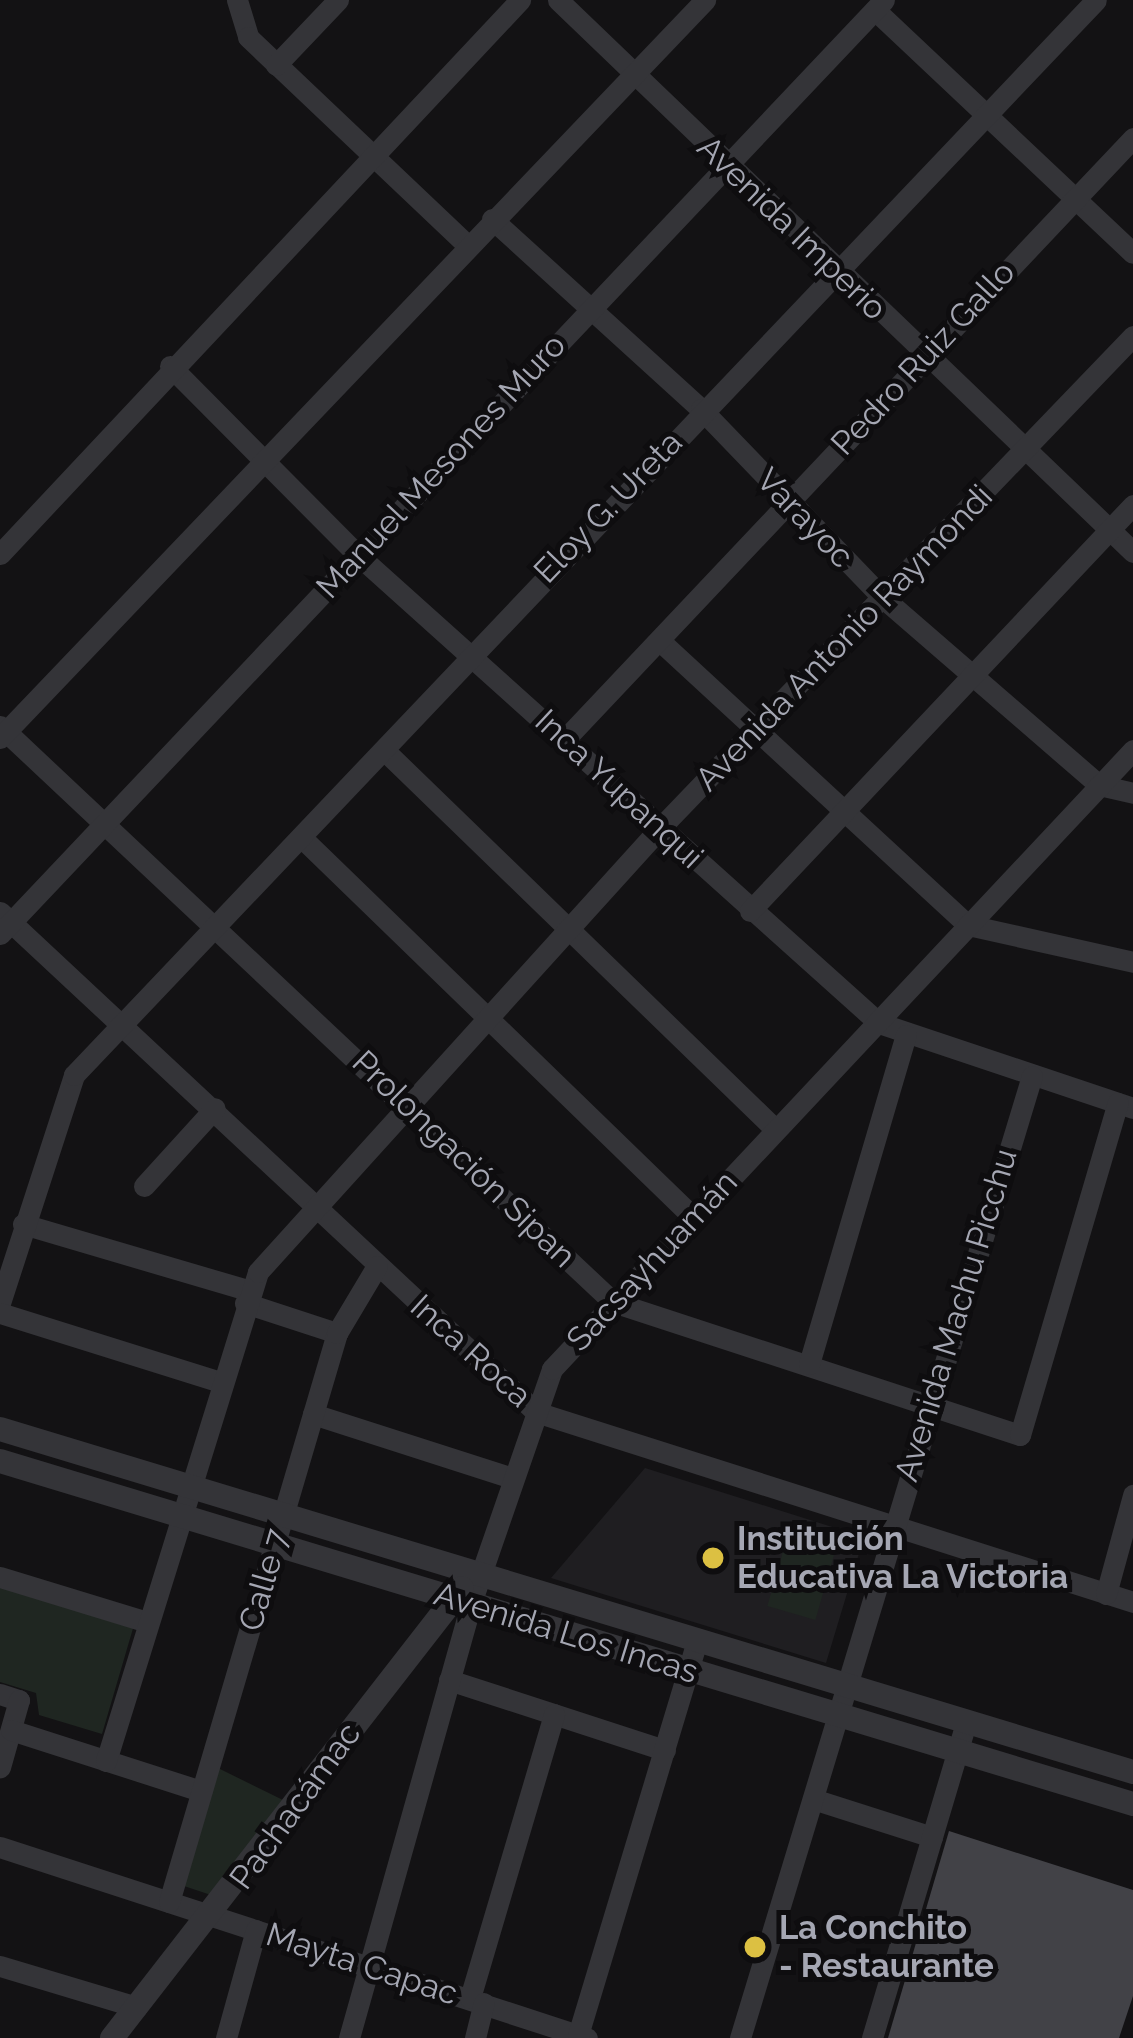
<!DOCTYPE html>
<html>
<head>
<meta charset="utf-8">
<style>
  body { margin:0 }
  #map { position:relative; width:1133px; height:2038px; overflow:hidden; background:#131214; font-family:Raleway,sans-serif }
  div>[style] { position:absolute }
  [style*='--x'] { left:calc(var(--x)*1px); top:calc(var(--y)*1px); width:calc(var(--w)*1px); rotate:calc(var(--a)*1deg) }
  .built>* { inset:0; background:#1f1e21 }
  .green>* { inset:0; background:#1f2621; transform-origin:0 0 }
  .building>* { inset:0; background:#424247 }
  .minor>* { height:21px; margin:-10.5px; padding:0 10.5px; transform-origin:10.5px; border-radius:10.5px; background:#343438 }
  .tertiary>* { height:24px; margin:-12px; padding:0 12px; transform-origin:12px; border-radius:12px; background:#343438 }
  .dots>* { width:33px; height:33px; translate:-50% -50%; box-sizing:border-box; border:6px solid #0e0d0f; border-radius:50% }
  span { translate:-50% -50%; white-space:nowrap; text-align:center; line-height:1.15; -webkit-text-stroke:10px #0e0d0f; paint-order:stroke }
  .street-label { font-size:33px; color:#a5a7b3 }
  .poi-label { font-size:33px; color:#a5a7b3; font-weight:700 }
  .left { translate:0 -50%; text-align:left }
</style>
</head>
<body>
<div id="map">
  <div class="built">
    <i style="clip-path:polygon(645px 1468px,864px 1537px,826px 1663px,551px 1578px)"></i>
  </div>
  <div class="green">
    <i style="left:788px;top:1534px;width:50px;height:75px;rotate:16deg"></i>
    <i style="clip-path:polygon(0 1585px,134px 1625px,102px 1734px,39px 1715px,36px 1693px,0 1682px)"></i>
    <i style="clip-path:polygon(218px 1768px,283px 1800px,214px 1896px,184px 1886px)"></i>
  </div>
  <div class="building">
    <i style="clip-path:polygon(949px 1831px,1133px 1890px,1133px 1996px,1119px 2038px,888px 2038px)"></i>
  </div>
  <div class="minor">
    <i style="--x:237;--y:0;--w:39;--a:73"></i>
    <i style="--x:248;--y:37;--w:302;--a:43.5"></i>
    <i style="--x:558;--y:0;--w:797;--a:43.83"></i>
    <i style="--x:875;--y:10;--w:354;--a:43.3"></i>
    <i style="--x:276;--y:65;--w:90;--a:-46.4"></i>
    <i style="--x:492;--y:219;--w:282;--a:42.3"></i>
    <i style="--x:701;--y:409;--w:261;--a:46.1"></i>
    <i style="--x:882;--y:597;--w:287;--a:40.9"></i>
    <i style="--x:1099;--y:785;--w:35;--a:13"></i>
    <i style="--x:170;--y:366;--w:268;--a:45.2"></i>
    <i style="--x:359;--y:556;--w:699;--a:41.93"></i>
    <i style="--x:879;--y:1023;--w:268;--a:18.5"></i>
    <i style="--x:0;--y:554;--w:760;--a:-46.81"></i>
    <i style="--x:660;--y:641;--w:419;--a:42.7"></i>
    <i style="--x:968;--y:925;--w:169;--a:12.6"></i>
    <i style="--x:0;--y:726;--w:841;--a:43.22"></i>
    <i style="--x:613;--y:1302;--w:428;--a:18.1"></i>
    <i style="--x:1020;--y:1435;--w:346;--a:-73.6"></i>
    <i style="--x:567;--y:737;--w:824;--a:-46.62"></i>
    <i style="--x:0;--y:738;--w:1021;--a:-46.31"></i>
    <i style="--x:384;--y:750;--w:545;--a:44.11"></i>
    <i style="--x:301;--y:837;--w:545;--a:44.11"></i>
    <i style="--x:750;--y:911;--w:558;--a:-46.67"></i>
    <i style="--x:0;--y:912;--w:733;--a:43.01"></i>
    <i style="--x:536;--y:1412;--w:627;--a:17.65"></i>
    <i style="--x:0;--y:934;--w:1286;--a:-46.58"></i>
    <i style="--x:144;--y:1186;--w:105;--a:-47.7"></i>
    <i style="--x:23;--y:1224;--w:237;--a:16.4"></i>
    <i style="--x:0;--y:1303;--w:240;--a:-72"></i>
    <i style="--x:74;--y:1075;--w:1483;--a:-46.45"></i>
    <i style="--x:245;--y:1303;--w:97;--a:18.1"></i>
    <i style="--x:0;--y:1313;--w:231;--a:17.4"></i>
    <i style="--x:809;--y:1364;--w:343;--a:-73.6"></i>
    <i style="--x:313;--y:1414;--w:209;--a:17.8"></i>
    <i style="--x:0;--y:1577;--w:154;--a:17"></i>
    <i style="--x:1106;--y:1594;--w:103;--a:-74.7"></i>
    <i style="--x:449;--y:1680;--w:227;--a:18"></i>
    <i style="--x:0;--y:1694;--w:20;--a:18"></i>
    <i style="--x:19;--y:1700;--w:70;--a:105.8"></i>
    <i style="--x:11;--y:1730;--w:200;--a:17.8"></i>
    <i style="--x:106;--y:1761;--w:512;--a:-72.73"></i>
    <i style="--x:258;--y:1272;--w:600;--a:-47.84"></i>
    <i style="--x:661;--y:827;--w:681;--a:-46.13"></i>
    <i style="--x:813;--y:1799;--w:125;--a:17.7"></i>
    <i style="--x:0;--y:1847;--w:617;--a:18.02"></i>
    <i style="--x:169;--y:1902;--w:593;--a:-73.55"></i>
    <i style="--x:337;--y:1333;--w:78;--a:-59.2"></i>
    <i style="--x:0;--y:1966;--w:143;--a:16.7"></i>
    <i style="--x:470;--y:1998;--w:296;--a:-73.5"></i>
    <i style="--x:578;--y:2035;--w:411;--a:-73.2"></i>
    <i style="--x:226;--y:2038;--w:112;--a:-74.5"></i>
    <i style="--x:349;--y:2038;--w:452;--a:-74.3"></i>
    <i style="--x:471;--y:1603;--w:248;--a:-70.9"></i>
    <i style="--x:552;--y:1369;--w:849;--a:-46.81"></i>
    <i style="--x:475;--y:2038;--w:36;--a:-76"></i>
    <i style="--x:740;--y:2038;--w:1005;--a:-73.12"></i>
    <i style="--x:872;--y:2038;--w:329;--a:-73.4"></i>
  </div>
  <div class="tertiary">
    <i style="--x:0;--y:1429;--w:1184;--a:16.84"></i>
    <i style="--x:0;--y:1461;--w:1184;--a:16.84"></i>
    <i style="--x:112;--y:2038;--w:570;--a:-52.13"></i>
  </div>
  <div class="dots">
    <i style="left:713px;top:1558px;background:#dcc042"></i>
    <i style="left:755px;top:1947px;background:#dcc042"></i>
  </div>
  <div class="street-label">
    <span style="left:792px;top:228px;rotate:44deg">Avenida Imperio</span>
    <span style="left:923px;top:358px;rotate:-47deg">Pedro Ruiz Gallo</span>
    <span style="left:441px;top:466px;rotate:-47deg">Manuel Mesones Muro</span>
    <span style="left:608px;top:507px;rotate:-46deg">Eloy G. Ureta</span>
    <span style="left:805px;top:518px;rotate:46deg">Varayoc</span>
    <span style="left:844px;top:638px;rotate:-46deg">Avenida Antonio Raymondi</span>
    <span style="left:619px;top:789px;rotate:43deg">Inca Yupanqui</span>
    <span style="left:464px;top:1159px;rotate:44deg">Prolongación Sipan</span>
    <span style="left:652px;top:1261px;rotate:-47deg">Sacsayhuamán</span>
    <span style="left:956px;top:1315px;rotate:-73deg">Avenida Machu Picchu</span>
    <span style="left:471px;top:1351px;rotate:42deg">Inca Roca</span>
    <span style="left:264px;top:1580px;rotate:-74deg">Calle 7</span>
    <span style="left:566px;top:1633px;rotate:17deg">Avenida Los Incas</span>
    <span style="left:295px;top:1806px;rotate:-54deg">Pachacámac</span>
    <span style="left:362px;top:1964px;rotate:18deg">Mayta Capac</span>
  </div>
  <div class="poi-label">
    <span class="left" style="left:737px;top:1558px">Institución<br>Educativa La Victoria</span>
    <span class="left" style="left:779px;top:1947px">La Conchito<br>- Restaurante</span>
  </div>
</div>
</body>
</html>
